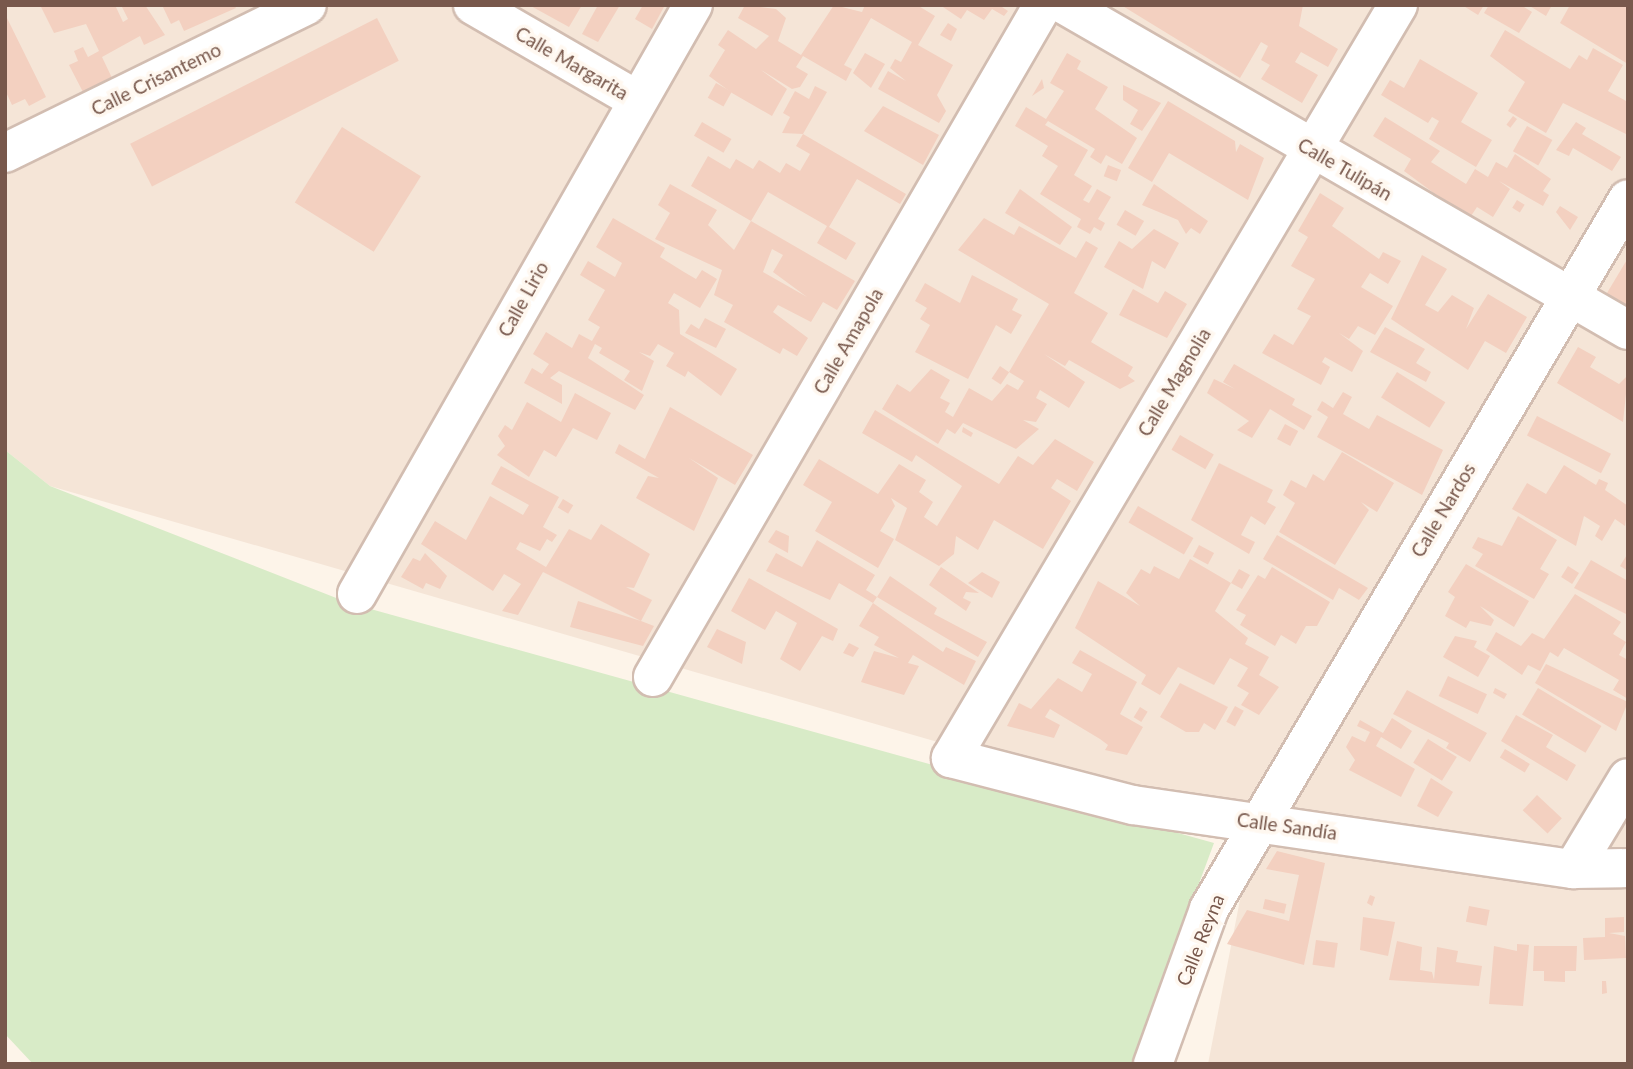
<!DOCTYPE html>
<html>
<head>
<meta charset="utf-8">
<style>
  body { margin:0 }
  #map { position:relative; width:1633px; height:1069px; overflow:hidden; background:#fdf4e9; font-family:Lato,sans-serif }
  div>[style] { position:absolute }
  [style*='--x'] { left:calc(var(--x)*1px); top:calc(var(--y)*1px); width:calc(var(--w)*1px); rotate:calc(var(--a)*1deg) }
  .residential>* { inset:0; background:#f5e5d7 }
  .green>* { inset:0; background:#d8ebc7 }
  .building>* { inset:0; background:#f3d0c0; transform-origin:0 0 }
  .roads { filter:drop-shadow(2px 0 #d2bdb1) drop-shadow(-2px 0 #d2bdb1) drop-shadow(0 2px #d2bdb1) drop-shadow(0 -2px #d2bdb1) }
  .minor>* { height:38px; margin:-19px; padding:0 19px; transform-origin:19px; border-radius:19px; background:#fff }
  span { translate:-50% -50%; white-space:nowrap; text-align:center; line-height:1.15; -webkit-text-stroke:7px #fff8f0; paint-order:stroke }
  .street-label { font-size:19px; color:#78584c }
  .frame { position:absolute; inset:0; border:7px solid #78584c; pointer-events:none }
</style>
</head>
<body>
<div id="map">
  <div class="residential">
    <i style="clip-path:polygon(5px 5px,1628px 5px,1628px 1064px,1208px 1064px,1253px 833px,50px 486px,5px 450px)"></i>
  </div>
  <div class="green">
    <i style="clip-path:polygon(5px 450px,50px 486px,349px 603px,1214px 843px,1132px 1064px,33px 1064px,5px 1034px)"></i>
  </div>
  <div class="building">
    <i style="clip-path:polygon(40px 5px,115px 5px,123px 22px,128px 19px,121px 5px,145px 5px,165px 35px,144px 45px,140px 36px,102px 57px,112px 78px,83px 92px,69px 65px,78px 61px,74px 51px,83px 47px,88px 57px,99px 51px,86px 24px,54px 33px)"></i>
    <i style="clip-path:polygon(162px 5px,234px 5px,236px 8px,184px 31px,179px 20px,171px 24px)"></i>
    <i style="clip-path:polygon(529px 5px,582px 5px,569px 27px)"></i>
    <i style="clip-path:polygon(598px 5px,620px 5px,598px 42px,582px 34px)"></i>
    <i style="clip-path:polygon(643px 5px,665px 5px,652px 29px,635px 19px)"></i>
    <i style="clip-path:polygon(745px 5px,776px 9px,786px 18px,778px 41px,801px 55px,834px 5px,862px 12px,865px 5px,917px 5px,935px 16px,918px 45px,953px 65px,937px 95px,946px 111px,939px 123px,878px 89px,888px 71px,906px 81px,890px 68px,895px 59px,901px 62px,912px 42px,871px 18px,844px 65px,852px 69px,846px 81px,803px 56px,796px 67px,808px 74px,800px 87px,792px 89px,761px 70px,787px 89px,772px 116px,732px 93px,709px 76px,725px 50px,718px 45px,728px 30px,756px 49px,769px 36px,738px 18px)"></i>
    <i style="clip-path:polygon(940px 5px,999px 5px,1008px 11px,1004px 16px,992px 9px,984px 20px,967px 10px,961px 19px)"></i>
    <i style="clip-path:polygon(1121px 5px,1303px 5px,1299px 26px,1338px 49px,1328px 67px,1301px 52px,1295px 62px,1318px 75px,1302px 103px,1261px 79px,1270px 65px,1261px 60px,1268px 46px,1261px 42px,1240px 78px)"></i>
    <i style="clip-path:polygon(1462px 5px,1484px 5px,1478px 15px)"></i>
    <i style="clip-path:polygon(1489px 5px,1521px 5px,1532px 12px,1519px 33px,1484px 13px)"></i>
    <i style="clip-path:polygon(1528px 5px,1552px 5px,1546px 16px)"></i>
    <i style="clip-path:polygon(1570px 5px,1628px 5px,1628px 64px,1560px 23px)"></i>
    <i style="clip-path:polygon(5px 14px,46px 97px,29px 106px,25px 99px,12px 105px,5px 90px)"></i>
    <i style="left:377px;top:18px;width:48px;height:277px;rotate:63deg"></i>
    <i style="clip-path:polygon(948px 23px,957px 29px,951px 41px,940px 35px)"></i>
    <i style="clip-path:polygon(1505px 30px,1570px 69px,1579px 55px,1587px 60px,1593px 48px,1623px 65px,1608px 91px,1628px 102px,1628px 135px,1563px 103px,1546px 133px,1508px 111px,1525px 82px,1490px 56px)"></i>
    <i style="clip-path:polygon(865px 53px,885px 64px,871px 88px,853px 73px)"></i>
    <i style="clip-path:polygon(1067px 53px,1081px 61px,1077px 69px,1108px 87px,1095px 109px,1137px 138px,1122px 164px,1106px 155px,1101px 164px,1090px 157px,1095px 149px,1048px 121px,1045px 125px,1088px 150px,1074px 175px,1092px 186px,1083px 200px,1089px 203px,1097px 189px,1111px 197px,1098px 219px,1105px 223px,1101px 231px,1094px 227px,1090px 234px,1077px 227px,1081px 219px,1040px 194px,1058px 166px,1042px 156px,1048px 146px,1015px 126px,1026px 107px,1046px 119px,1064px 91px,1050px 83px)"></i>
    <i style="clip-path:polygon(1420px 59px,1478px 93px,1461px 122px,1492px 140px,1476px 167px,1429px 139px,1439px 121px,1432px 117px,1428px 123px,1381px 95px,1390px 80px,1404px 88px)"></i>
    <i style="clip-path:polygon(1042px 79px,1044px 88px,1032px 96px)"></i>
    <i style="left:716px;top:83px;width:18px;height:17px;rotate:29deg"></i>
    <i style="clip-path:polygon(1123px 85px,1161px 103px,1142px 131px,1130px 124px,1138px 110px,1123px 100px)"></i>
    <i style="clip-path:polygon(815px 86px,827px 92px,803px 134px,906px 194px,900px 204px,857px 179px,829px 227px,856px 243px,846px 260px,817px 243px,827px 226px,768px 192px,751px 221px,691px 186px,708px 156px,730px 169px,736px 159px,753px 169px,759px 160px,780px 173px,786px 163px,800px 171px,810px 154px,796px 146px,803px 134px,782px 133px,790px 117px,783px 113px,795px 91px,809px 99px)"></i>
    <i style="clip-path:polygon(1168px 101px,1235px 141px,1236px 152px,1240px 144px,1264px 158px,1248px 200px,1169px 153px,1152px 182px,1128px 168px)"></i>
    <i style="clip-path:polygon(883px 106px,939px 135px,923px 165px,864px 131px)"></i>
    <i style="left:1513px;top:116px;width:5px;height:11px;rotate:37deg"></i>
    <i style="clip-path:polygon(1385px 117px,1440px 151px,1431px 162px,1466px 184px,1475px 169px,1488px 177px,1496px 162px,1507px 168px,1515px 154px,1551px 179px,1543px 191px,1549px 195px,1543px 206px,1499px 181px,1510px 189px,1493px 217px,1477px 207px,1469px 219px,1404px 171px,1411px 159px,1373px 136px)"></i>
    <i style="left:702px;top:122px;width:34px;height:16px;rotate:30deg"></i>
    <i style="clip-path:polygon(1576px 122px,1586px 128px,1582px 134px,1621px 157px,1612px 171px,1573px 148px,1569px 156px,1556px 150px)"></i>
    <i style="left:1527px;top:126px;width:29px;height:29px;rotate:29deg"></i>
    <i style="left:342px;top:127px;width:93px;height:89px;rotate:32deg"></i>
    <i style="left:1108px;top:165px;width:14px;height:12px;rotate:21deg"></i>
    <i style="clip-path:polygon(evenodd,670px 184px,717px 210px,708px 225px,734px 250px,751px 221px,855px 281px,837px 310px,823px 302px,811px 322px,778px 305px,773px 312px,808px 338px,797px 356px,783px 348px,780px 354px,724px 322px,733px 305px,714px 295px,722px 270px,655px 239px,670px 213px,658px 205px,670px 184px,772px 249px,783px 255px,773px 272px,807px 297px,763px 272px,772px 249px)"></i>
    <i style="clip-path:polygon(1154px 184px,1208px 221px,1200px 234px,1191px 228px,1186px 234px,1178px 220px,1142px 205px)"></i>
    <i style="clip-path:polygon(1020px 189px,1072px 227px,1060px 245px,1005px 213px)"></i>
    <i style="clip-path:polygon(1320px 193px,1344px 208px,1332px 226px,1379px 259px,1383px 252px,1401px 261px,1388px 284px,1370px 273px,1361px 287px,1393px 306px,1375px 335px,1358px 326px,1349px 339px,1339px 333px,1363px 351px,1352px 372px,1325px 357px,1322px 362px,1330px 367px,1321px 385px,1262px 353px,1274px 334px,1293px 345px,1311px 316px,1297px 309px,1315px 279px,1291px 266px,1308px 237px,1298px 231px)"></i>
    <i style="left:1517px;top:200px;width:9px;height:9px;rotate:32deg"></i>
    <i style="clip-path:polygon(1560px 206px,1578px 217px,1570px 230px,1556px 212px)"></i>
    <i style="left:1125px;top:210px;width:22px;height:17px;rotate:30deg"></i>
    <i style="clip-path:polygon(613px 218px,665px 248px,660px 257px,684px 272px,696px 279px,702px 270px,717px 279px,700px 308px,674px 293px,668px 303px,679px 310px,680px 334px,737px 369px,721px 396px,688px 371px,685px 377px,666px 366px,674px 353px,658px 344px,650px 356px,639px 352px,654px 361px,642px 391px,624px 380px,630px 371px,599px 353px,602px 348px,595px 344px,588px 358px,644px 395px,635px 410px,559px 371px,550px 378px,562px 385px,562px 404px,524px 383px,532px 368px,542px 374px,549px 364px,533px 354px,546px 332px,572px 348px,579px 334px,592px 341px,600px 327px,588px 320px,605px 290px,580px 275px,588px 261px,615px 277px,622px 263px,596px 247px)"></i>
    <i style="clip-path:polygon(984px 218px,1014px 235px,1019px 226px,1076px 258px,1086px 241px,1098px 248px,1074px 293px,1108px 313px,1091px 342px,1133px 367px,1128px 376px,1135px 381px,1120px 389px,1069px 360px,1065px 366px,1044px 354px,1085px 382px,1069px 408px,1040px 390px,1036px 398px,1047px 404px,1036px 422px,1023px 420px,1039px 429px,1016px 449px,963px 423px,955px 434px,947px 429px,938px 444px,882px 409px,897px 384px,910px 392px,931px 369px,950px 380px,940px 398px,950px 403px,945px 412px,953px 417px,969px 388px,992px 401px,1007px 384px,1018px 390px,1024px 381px,1009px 372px,1049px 304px,958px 250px)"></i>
    <i style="clip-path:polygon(1154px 229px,1179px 243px,1165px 269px,1152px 261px,1143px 289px,1104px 267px,1119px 241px,1132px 249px)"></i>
    <i style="clip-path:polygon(1422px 255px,1447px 269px,1425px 305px,1438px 312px,1452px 295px,1474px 308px,1466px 329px,1488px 294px,1527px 317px,1506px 353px,1485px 341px,1468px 370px,1391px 319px)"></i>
    <i style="clip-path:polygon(1628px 258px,1628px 308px,1625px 311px,1604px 298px)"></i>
    <i style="clip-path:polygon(972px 275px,1018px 299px,1012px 310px,1022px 315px,1011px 334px,996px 325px,968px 379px,915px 352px,930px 325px,920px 319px,927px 308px,915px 301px,925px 283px,960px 303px)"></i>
    <i style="clip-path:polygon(1133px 289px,1158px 303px,1165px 291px,1187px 304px,1167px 338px,1119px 315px)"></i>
    <i style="clip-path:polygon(705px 318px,726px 329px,716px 348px,685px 333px,691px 324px,699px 329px)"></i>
    <i style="clip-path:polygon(1385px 327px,1425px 349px,1416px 363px,1431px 372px,1426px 382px,1370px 352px)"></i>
    <i style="clip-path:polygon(1578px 347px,1596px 357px,1590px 367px,1619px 384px,1628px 375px,1623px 422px,1557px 383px)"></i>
    <i style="clip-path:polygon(1234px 364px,1295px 399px,1292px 405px,1312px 416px,1304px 430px,1270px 409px,1252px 438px,1237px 430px,1249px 421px,1207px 393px,1214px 379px,1235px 389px,1223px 382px)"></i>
    <i style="left:1000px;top:366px;width:11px;height:15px;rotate:34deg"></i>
    <i style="left:1397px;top:372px;width:57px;height:30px;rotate:32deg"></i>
    <i style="clip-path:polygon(1343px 392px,1352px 397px,1343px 414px,1369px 429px,1377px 415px,1443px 450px,1422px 495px,1317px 437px,1328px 417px,1317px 410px,1322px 401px,1333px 408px)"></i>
    <i style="clip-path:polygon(575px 393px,611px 413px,597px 440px,573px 428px,556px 457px,544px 450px,529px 477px,497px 455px,505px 446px,498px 436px,505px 425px,512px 430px,527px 402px,561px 422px)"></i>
    <i style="clip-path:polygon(670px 407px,753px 455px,735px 485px,689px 458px,718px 478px,694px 531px,636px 498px,648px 476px,659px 478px,615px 453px,619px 444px,645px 459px)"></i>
    <i style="clip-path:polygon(875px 410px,999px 484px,1018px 456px,1033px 465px,1055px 439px,1094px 462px,1077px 491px,1057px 479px,1051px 488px,1071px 501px,1043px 549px,994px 520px,978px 550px,956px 536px,954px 554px,939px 566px,895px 540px,907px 508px,891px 498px,895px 506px,880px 531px,894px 539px,878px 568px,815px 531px,832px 502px,803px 485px,819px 459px,878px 494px,899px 464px,926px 480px,919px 492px,933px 502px,924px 517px,937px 526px,962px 486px,916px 455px,912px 462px,862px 433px)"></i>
    <i style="left:1537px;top:416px;width:83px;height:22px;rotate:27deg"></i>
    <i style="left:1285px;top:424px;width:15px;height:17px;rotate:28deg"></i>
    <i style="clip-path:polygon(963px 427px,973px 433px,971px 437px,962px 432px)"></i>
    <i style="left:1180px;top:435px;width:39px;height:17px;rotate:30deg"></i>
    <i style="clip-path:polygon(1342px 452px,1394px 483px,1377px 512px,1361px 502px,1369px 510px,1335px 565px,1279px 532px,1295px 503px,1283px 495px,1291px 480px,1306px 488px,1313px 474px,1324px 481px)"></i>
    <i style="clip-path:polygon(1219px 463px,1273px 490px,1267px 502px,1276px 507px,1265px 525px,1251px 516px,1241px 535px,1255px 542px,1249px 554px,1191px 520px)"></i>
    <i style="clip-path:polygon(1564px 465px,1596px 485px,1599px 479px,1608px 483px,1605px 490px,1628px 506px,1625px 526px,1615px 519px,1602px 541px,1595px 536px,1600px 526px,1584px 516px,1576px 546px,1512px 509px,1527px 483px,1546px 494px)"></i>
    <i style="clip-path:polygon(501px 466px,559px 497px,543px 527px,557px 535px,552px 542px,547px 539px,540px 551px,520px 542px,516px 549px,546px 567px,569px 529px,591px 540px,601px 524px,650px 554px,634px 588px,626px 587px,652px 600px,641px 621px,654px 626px,643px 646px,570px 627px,578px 601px,641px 621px,543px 572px,518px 615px,502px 611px,521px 584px,504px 574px,493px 591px,421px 544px,435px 521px,466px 540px,490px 496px,523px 515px,529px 505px,491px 484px)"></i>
    <i style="left:563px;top:499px;width:12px;height:10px;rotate:31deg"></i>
    <i style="left:1138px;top:506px;width:64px;height:19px;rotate:30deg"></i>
    <i style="clip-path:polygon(1518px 516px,1557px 540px,1540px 569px,1549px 574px,1534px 599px,1475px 566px,1483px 554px,1472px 548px,1478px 537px,1502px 546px)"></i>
    <i style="clip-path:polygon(776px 530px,789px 536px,788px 553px,768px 542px)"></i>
    <i style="clip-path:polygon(1277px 535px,1368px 588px,1359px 600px,1339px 588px,1333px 600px,1263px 559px)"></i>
    <i style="clip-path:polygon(817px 540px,875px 575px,866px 590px,877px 597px,873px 603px,839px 583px,830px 600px,766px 571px,776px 553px,802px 567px)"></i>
    <i style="left:1199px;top:545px;width:17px;height:13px;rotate:28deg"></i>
    <i style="clip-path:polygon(425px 553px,447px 576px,440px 589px,426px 583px,423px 589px,401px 577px,413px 558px,420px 561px)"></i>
    <i style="clip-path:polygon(1628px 553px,1628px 571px,1620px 566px)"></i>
    <i style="clip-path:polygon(1190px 559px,1231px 583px,1239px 569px,1250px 575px,1242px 589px,1231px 583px,1215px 611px,1248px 638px,1245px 644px,1269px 657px,1259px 675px,1279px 687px,1259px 715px,1241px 705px,1249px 693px,1237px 686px,1248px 668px,1230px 658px,1214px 685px,1178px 667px,1160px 695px,1141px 684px,1146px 675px,1075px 628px,1098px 581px,1140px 606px,1126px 593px,1141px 569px,1150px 574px,1154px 566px,1179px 579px)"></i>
    <i style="clip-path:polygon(1591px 560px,1628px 581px,1628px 615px,1574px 588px)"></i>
    <i style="clip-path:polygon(1466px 564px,1529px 601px,1514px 627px,1480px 606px,1494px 620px,1491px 626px,1470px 621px,1466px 628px,1445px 616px,1455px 597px,1448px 592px)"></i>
    <i style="left:1568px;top:566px;width:13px;height:13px;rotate:32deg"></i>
    <i style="clip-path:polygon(941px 567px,979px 593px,966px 592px,963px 598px,971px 602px,966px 611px,929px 585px)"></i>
    <i style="clip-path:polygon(1272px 567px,1330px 602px,1317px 626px,1306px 626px,1296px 644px,1281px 635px,1275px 646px,1240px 625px,1246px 615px,1236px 610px,1258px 575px,1265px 579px)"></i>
    <i style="clip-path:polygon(982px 572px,1000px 582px,992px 598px,968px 583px)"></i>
    <i style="clip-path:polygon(890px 576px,937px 608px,934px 614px,987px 642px,978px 657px,877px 597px)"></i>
    <i style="clip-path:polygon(749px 578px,838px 629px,833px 641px,822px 636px,800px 671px,780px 659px,797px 623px,776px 611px,765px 630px,731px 611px)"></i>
    <i style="clip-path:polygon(1575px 594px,1621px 622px,1613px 634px,1626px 642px,1619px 655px,1628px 660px,1628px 699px,1613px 690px,1619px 680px,1564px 648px,1558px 657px,1550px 652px,1540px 671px,1528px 665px,1522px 675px,1486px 650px,1496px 632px,1521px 646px,1532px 633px,1544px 639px)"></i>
    <i style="clip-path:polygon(873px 603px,943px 652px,946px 647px,976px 661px,964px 685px,913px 655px,908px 663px,919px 666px,904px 695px,861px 682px,874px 651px,899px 658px,874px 645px,879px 637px,859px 626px)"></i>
    <i style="clip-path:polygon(717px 629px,746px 642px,742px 664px,707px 647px)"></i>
    <i style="clip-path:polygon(1455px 636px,1477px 641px,1474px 647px,1490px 656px,1478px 677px,1443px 657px)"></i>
    <i style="clip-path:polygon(849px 643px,859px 648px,853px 657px,843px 653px)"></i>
    <i style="clip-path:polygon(1080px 650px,1137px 682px,1120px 714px,1143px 727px,1127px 755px,1105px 750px,1108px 745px,1100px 739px,1050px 709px,1045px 717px,1060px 725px,1054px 738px,1007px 726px,1019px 703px,1031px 709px,1058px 678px,1082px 692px,1092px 674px,1072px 663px)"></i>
    <i style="clip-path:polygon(1546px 664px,1628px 702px,1616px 731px,1535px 683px)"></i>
    <i style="left:1448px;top:676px;width:43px;height:22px;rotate:25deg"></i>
    <i style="clip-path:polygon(1180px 683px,1228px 707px,1215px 730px,1204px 723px,1199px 732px,1186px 732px,1160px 717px)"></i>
    <i style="clip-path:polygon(1495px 688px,1507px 694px,1504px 699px,1493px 693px)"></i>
    <i style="left:1538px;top:688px;width:74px;height:31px;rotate:31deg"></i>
    <i style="clip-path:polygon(1407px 690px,1487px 733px,1470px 762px,1446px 748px,1449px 743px,1393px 714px)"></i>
    <i style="left:1235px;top:706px;width:10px;height:18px;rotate:29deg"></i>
    <i style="left:1140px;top:707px;width:9px;height:12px;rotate:32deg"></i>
    <i style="clip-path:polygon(1516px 715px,1553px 735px,1546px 747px,1576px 765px,1567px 781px,1501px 741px)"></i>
    <i style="clip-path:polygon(1392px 718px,1412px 731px,1401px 749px,1381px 737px,1376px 746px,1415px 769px,1401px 797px,1349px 770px,1355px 760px,1346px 747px,1352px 736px,1365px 742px,1370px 732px,1357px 726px,1360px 720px,1383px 733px)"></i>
    <i style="left:1428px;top:739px;width:34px;height:28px;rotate:32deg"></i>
    <i style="left:1505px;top:749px;width:29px;height:10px;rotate:31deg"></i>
    <i style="clip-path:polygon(1431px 778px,1453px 792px,1438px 817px,1417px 806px)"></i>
    <i style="left:1537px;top:795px;width:34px;height:21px;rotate:43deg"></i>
    <i style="clip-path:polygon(1277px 851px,1325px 863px,1304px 965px,1227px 944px,1247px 910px,1289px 921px,1299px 875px,1266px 869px)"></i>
    <i style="clip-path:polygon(1370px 895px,1375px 897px,1372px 906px,1367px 903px)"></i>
    <i style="left:1265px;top:899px;width:22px;height:10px;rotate:13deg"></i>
    <i style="left:1469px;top:906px;width:21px;height:16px;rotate:11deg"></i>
    <i style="clip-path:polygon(1363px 917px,1395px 922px,1388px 956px,1360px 950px)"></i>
    <i style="clip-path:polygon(1624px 917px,1624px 932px,1609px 933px,1625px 936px,1626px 958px,1584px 960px,1583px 938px,1605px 937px,1605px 918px)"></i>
    <i style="left:1316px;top:940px;width:22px;height:25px;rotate:8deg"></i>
    <i style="clip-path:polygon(1397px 941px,1422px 947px,1420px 970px,1432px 972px,1434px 980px,1437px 947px,1458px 951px,1456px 962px,1482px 966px,1479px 986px,1389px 980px)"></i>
    <i style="clip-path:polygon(1517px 944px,1529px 945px,1523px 1006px,1489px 1004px,1494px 946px,1517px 951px)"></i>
    <i style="clip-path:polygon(1534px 946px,1577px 946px,1576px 971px,1565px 971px,1565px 982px,1544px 981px,1544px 971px,1533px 971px)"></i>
    <i style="clip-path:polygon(1602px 981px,1606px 981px,1607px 993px,1602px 994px)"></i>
  </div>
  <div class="roads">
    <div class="minor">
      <i style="--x:473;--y:5;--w:187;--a:30.1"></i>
      <i style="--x:1065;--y:5;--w:650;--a:30"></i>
      <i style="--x:1398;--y:5;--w:876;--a:120.69"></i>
      <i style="--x:951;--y:758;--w:188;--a:14.5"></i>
      <i style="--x:1133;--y:805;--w:445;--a:8.3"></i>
      <i style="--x:1573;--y:869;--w:55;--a:-1"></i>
      <i style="--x:5;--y:153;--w:336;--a:-26.1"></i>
      <i style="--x:357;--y:594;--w:678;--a:-60.3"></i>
      <i style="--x:653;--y:677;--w:777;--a:-59.87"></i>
      <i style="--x:1573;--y:869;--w:106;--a:-58.9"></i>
      <i style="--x:1153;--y:1064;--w:165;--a:-70.1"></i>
      <i style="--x:1209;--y:909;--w:824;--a:-59.45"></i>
    </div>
  </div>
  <div class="street-label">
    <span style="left:572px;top:63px;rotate:30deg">Calle Margarita</span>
    <span style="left:156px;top:79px;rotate:-26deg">Calle Crisantemo</span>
    <span style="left:1345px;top:169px;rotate:30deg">Calle Tulipán</span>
    <span style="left:523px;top:299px;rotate:-61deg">Calle Lirio</span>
    <span style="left:848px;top:341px;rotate:-60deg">Calle Amapola</span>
    <span style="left:1174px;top:382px;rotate:-59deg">Calle Magnolia</span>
    <span style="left:1443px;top:510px;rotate:-59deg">Calle Nardos</span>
    <span style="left:1287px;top:826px;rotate:8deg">Calle Sandía</span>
    <span style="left:1200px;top:940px;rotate:-68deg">Calle Reyna</span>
  </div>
  <div class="frame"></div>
</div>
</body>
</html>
